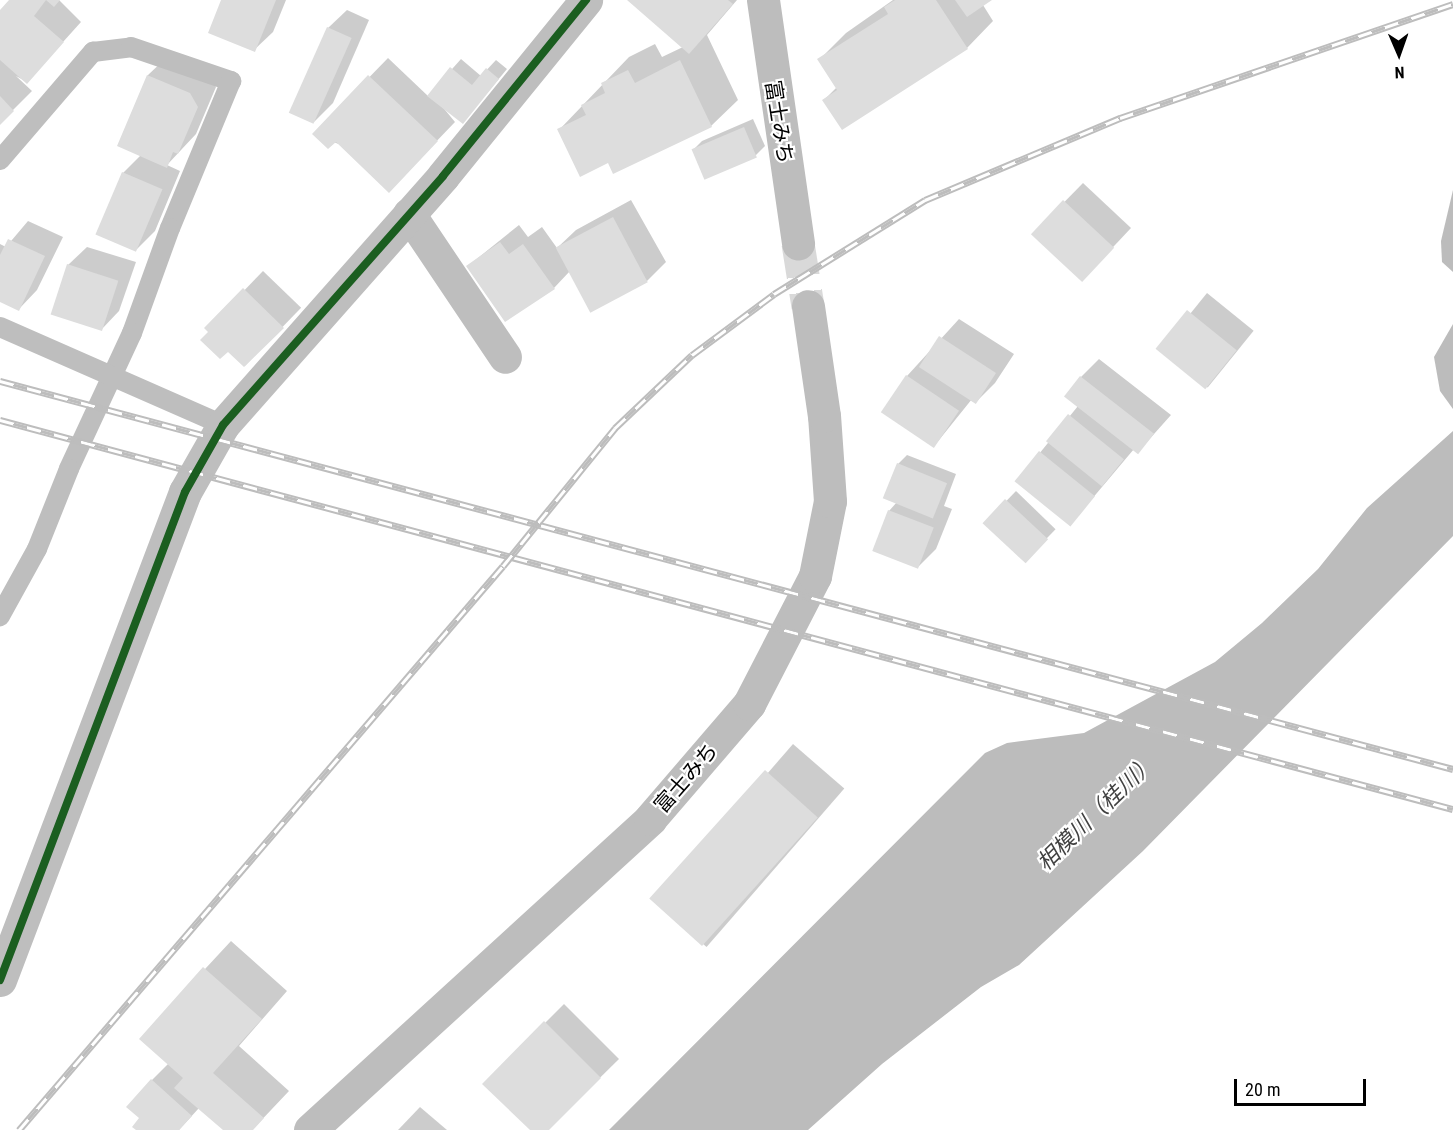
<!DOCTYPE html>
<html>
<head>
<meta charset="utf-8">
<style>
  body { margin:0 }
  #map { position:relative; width:1453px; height:1130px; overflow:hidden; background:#fff; font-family:"Roboto Condensed","Noto Sans JP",sans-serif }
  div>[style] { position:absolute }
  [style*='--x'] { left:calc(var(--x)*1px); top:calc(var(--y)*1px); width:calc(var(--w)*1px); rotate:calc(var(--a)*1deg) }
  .water>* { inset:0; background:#bcbcbc }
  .shadow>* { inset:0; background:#0003; transform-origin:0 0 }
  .building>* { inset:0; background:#ddd; transform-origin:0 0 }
  .highway-tunnel>* { height:33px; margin-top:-16.5px; transform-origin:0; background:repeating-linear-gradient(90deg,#d9d9d9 0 33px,transparent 0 49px) }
  .lane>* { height:20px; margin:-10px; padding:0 10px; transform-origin:10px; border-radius:10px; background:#bebebe }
  .street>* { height:33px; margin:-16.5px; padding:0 16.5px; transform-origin:16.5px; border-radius:16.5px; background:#bebebe }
  .highway>* { height:33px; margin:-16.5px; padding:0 16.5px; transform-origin:16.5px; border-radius:16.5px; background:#bdbdbd }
  .rail>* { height:7px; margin-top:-3.5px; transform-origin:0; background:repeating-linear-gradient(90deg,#fff 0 14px,#bdbdbd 0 28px); box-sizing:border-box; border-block:2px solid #bdbdbd }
  .cycleway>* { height:8px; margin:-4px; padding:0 4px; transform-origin:4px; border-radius:4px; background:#1b5e20 }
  span { translate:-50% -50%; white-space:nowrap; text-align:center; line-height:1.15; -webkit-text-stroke:4.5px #fff; paint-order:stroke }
  .street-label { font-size:21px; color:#000 }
  .water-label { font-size:22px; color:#414141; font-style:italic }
  .north { position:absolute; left:1369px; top:24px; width:60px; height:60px; -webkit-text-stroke:4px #fff; paint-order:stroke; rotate:178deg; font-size:16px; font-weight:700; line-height:24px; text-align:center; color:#000 }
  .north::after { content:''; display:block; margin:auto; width:21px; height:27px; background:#000; clip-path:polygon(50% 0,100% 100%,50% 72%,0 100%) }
  .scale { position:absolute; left:1234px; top:1079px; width:132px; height:27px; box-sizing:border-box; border:3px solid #000; border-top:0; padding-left:8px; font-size:18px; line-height:21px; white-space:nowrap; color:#000; -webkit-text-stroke:4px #fff; paint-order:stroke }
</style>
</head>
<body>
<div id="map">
  <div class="water">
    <i style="clip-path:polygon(1453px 190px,1453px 272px,1442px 262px,1441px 241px)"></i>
    <i style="clip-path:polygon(1453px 324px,1453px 409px,1440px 391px,1434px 357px)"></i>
    <i style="clip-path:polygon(1453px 431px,1453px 536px,1143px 851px,1019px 965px,981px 987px,882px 1064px,808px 1130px,609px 1130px,985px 753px,1007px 743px,1084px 733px,1215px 662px,1262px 623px,1318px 569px,1367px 508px)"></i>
  </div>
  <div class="shadow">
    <i style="clip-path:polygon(11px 0,59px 0,81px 22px,27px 82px,16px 76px,32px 91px,0 123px,0 13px)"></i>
    <i style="clip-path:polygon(223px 0,286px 0,273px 32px,254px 50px)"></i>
    <i style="clip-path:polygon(629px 0,737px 0,707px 35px,738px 100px,711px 126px,608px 161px,559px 130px,629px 57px,655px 44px,662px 57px,683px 47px)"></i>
    <i style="clip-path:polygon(893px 0,990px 0,983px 5px,993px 21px,967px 48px,824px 100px,837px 87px,819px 60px,846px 33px)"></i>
    <i style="clip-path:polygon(347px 10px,369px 20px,333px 103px,314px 122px,328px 28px)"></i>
    <i style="clip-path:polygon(167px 57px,209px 75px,216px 87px,196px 134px,167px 165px,180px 171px,155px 231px,137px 249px,123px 173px,141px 155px,119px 145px,148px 75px)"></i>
    <i style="clip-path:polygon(388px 58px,428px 96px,461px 59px,481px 76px,496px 60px,507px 69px,463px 122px,441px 105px,455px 122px,407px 172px,314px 134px)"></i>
    <i style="clip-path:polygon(753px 119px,765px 146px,756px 155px,693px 150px,702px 141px)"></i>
    <i style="clip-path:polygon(1083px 183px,1131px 228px,1100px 261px,1033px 234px)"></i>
    <i style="clip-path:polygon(631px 200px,666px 262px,647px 281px,570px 271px,554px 288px,468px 266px,519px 225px,528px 237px,542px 227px,557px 248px,576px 230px)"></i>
    <i style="clip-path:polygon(28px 221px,63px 237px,37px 290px,19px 309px,0 300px,0 244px,6px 247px)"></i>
    <i style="clip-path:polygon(87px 247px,136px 262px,119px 311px,101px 330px,68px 265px)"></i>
    <i style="left:263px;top:271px;width:53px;height:81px;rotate:44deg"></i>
    <i style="left:1207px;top:293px;width:60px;height:73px;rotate:39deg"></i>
    <i style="clip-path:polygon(959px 319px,1014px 354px,995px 383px,977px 401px,972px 399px,935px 445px,907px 376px)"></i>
    <i style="clip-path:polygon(1099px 359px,1171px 415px,1138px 452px,1134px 449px,1070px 525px,1017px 481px,1078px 406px,1081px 377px)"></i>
    <i style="clip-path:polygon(907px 455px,956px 474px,944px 506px,952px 509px,936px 549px,917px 568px,889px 511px,897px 502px,898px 464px)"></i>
    <i style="left:1016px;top:491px;width:55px;height:45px;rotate:44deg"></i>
    <i style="left:793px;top:744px;width:68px;height:210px;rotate:41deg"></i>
    <i style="clip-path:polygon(231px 941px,287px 991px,239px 1046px,289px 1091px,252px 1130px,225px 1130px,199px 1108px,179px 1130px,138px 1130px,152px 1080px,169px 1063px,141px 1038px)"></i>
    <i style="clip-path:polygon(564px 1004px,619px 1059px,547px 1130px,532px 1130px,484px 1084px)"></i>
    <i style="clip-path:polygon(420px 1107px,447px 1130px,398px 1130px)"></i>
  </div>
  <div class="building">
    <i style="clip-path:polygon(9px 0,60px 0,54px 7px,46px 0,34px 16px,64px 42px,27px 84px,0 60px,0 10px)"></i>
    <i style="clip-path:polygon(221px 0,276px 0,255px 52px,208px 33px)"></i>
    <i style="clip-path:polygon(627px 0,728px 0,733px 4px,689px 54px)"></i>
    <i style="clip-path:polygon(895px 0,936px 0,968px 49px,842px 130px,822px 100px,837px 90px,817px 59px,888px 14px,884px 7px)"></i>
    <i style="clip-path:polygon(955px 0,992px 0,967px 17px)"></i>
    <i style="left:327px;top:27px;width:27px;height:94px;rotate:24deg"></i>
    <i style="clip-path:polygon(680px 60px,712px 127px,613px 174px,608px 163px,580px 177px,557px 129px,586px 115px,581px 105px,605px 93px,601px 83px,628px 70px,635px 83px)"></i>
    <i style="clip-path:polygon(450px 67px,472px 85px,486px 68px,499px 79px,463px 124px,427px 96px)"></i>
    <i style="clip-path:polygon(147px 75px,190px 93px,198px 107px,178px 154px,173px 152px,167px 168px,117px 146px)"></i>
    <i style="clip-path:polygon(368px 75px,438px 141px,389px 193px,336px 142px,328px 149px,312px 134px)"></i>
    <i style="clip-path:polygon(0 96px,14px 111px,0 125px)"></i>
    <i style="left:744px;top:127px;width:33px;height:57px;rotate:67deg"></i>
    <i style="left:122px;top:172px;width:44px;height:68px;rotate:23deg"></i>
    <i style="left:1063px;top:200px;width:70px;height:47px;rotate:43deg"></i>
    <i style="left:613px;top:217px;width:74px;height:65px;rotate:62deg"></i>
    <i style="clip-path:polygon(8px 239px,45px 256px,19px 311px,0 302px,0 255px)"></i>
    <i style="clip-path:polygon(500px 242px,509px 254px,523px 244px,555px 289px,505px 322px,466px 266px)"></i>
    <i style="left:67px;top:264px;width:54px;height:53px;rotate:18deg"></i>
    <i style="clip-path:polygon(243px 288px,284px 328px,244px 367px,228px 352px,220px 359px,200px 340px,208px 332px,204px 328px)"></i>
    <i style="left:1187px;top:310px;width:64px;height:50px;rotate:39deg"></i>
    <i style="left:939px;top:336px;width:68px;height:37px;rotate:33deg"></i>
    <i style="left:906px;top:375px;width:64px;height:45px;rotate:34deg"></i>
    <i style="left:1080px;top:376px;width:94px;height:26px;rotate:38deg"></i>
    <i style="left:1068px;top:414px;width:72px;height:35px;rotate:39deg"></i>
    <i style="left:1039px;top:451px;width:72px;height:39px;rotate:39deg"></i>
    <i style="left:897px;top:463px;width:54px;height:38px;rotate:22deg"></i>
    <i style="left:1005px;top:499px;width:59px;height:33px;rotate:43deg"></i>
    <i style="left:888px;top:510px;width:49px;height:44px;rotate:21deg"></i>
    <i style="left:765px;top:770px;width:71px;height:173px;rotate:42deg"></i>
    <i style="clip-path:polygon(203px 967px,262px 1019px,213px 1073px,264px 1118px,253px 1130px,223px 1130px,174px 1088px,183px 1078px,139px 1039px)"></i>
    <i style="clip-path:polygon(544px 1021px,601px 1078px,549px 1130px,530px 1130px,482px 1084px)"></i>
    <i style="clip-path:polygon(151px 1079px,192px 1116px,179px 1130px,136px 1130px,132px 1127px,139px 1118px,126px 1107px)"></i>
  </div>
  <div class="highway-tunnel">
    <i style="--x:798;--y:243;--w:64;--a:81"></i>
  </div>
  <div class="lane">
    <i style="--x:0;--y:160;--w:143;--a:-49.3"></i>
    <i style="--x:93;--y:52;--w:38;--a:-7"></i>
    <i style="--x:131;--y:47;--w:106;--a:18.8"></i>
    <i style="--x:231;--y:81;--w:159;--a:112.5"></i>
    <i style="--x:170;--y:228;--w:112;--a:109.9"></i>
    <i style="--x:132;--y:333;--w:150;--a:114.9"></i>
    <i style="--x:69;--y:469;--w:86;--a:111.8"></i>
    <i style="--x:37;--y:549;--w:77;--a:118.9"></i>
    <i style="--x:0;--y:327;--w:244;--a:23.7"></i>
  </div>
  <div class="street">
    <i style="--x:409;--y:214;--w:172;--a:56.1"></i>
    <i style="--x:0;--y:980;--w:522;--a:-69.24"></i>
    <i style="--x:185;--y:492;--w:77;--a:-60.4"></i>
    <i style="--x:223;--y:425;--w:332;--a:-48.5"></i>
    <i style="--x:443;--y:176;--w:227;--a:-50.9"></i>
  </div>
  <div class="highway">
    <i style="--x:763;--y:0;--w:246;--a:81.8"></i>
    <i style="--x:310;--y:1130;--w:461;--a:-42.4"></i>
    <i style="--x:650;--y:819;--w:152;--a:-49.3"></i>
    <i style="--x:749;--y:704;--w:144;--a:-62.7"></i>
    <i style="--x:815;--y:576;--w:76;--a:-78.7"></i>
    <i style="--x:830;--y:501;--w:85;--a:-94"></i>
    <i style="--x:824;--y:416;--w:111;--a:-98.3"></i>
  </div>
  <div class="rail">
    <i style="--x:0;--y:381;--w:1504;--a:14.95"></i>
    <i style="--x:0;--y:420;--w:1504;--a:14.99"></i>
    <i style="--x:19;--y:1130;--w:743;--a:-49.37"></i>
    <i style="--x:503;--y:566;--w:178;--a:-50.9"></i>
    <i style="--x:615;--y:428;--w:106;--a:-43.5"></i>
    <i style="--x:692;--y:355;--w:102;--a:-36.6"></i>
    <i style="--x:774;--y:294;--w:178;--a:-31.9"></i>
    <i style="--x:925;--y:200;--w:212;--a:-22.8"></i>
    <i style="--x:1120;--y:118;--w:352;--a:-18.9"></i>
  </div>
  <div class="cycleway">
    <i style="--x:0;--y:980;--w:522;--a:-69.24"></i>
    <i style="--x:185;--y:492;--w:77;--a:-60.4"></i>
    <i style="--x:223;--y:425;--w:332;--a:-48.5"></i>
    <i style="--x:443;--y:176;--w:227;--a:-50.9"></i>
  </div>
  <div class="street-label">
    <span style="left:779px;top:122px;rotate:81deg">富士みち</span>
    <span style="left:686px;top:778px;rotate:-49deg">富士みち</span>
  </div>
  <div class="water-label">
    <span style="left:1096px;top:813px;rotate:-44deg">相模川（桂川）</span>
  </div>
  <div class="north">N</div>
  <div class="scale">20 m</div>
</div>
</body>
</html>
